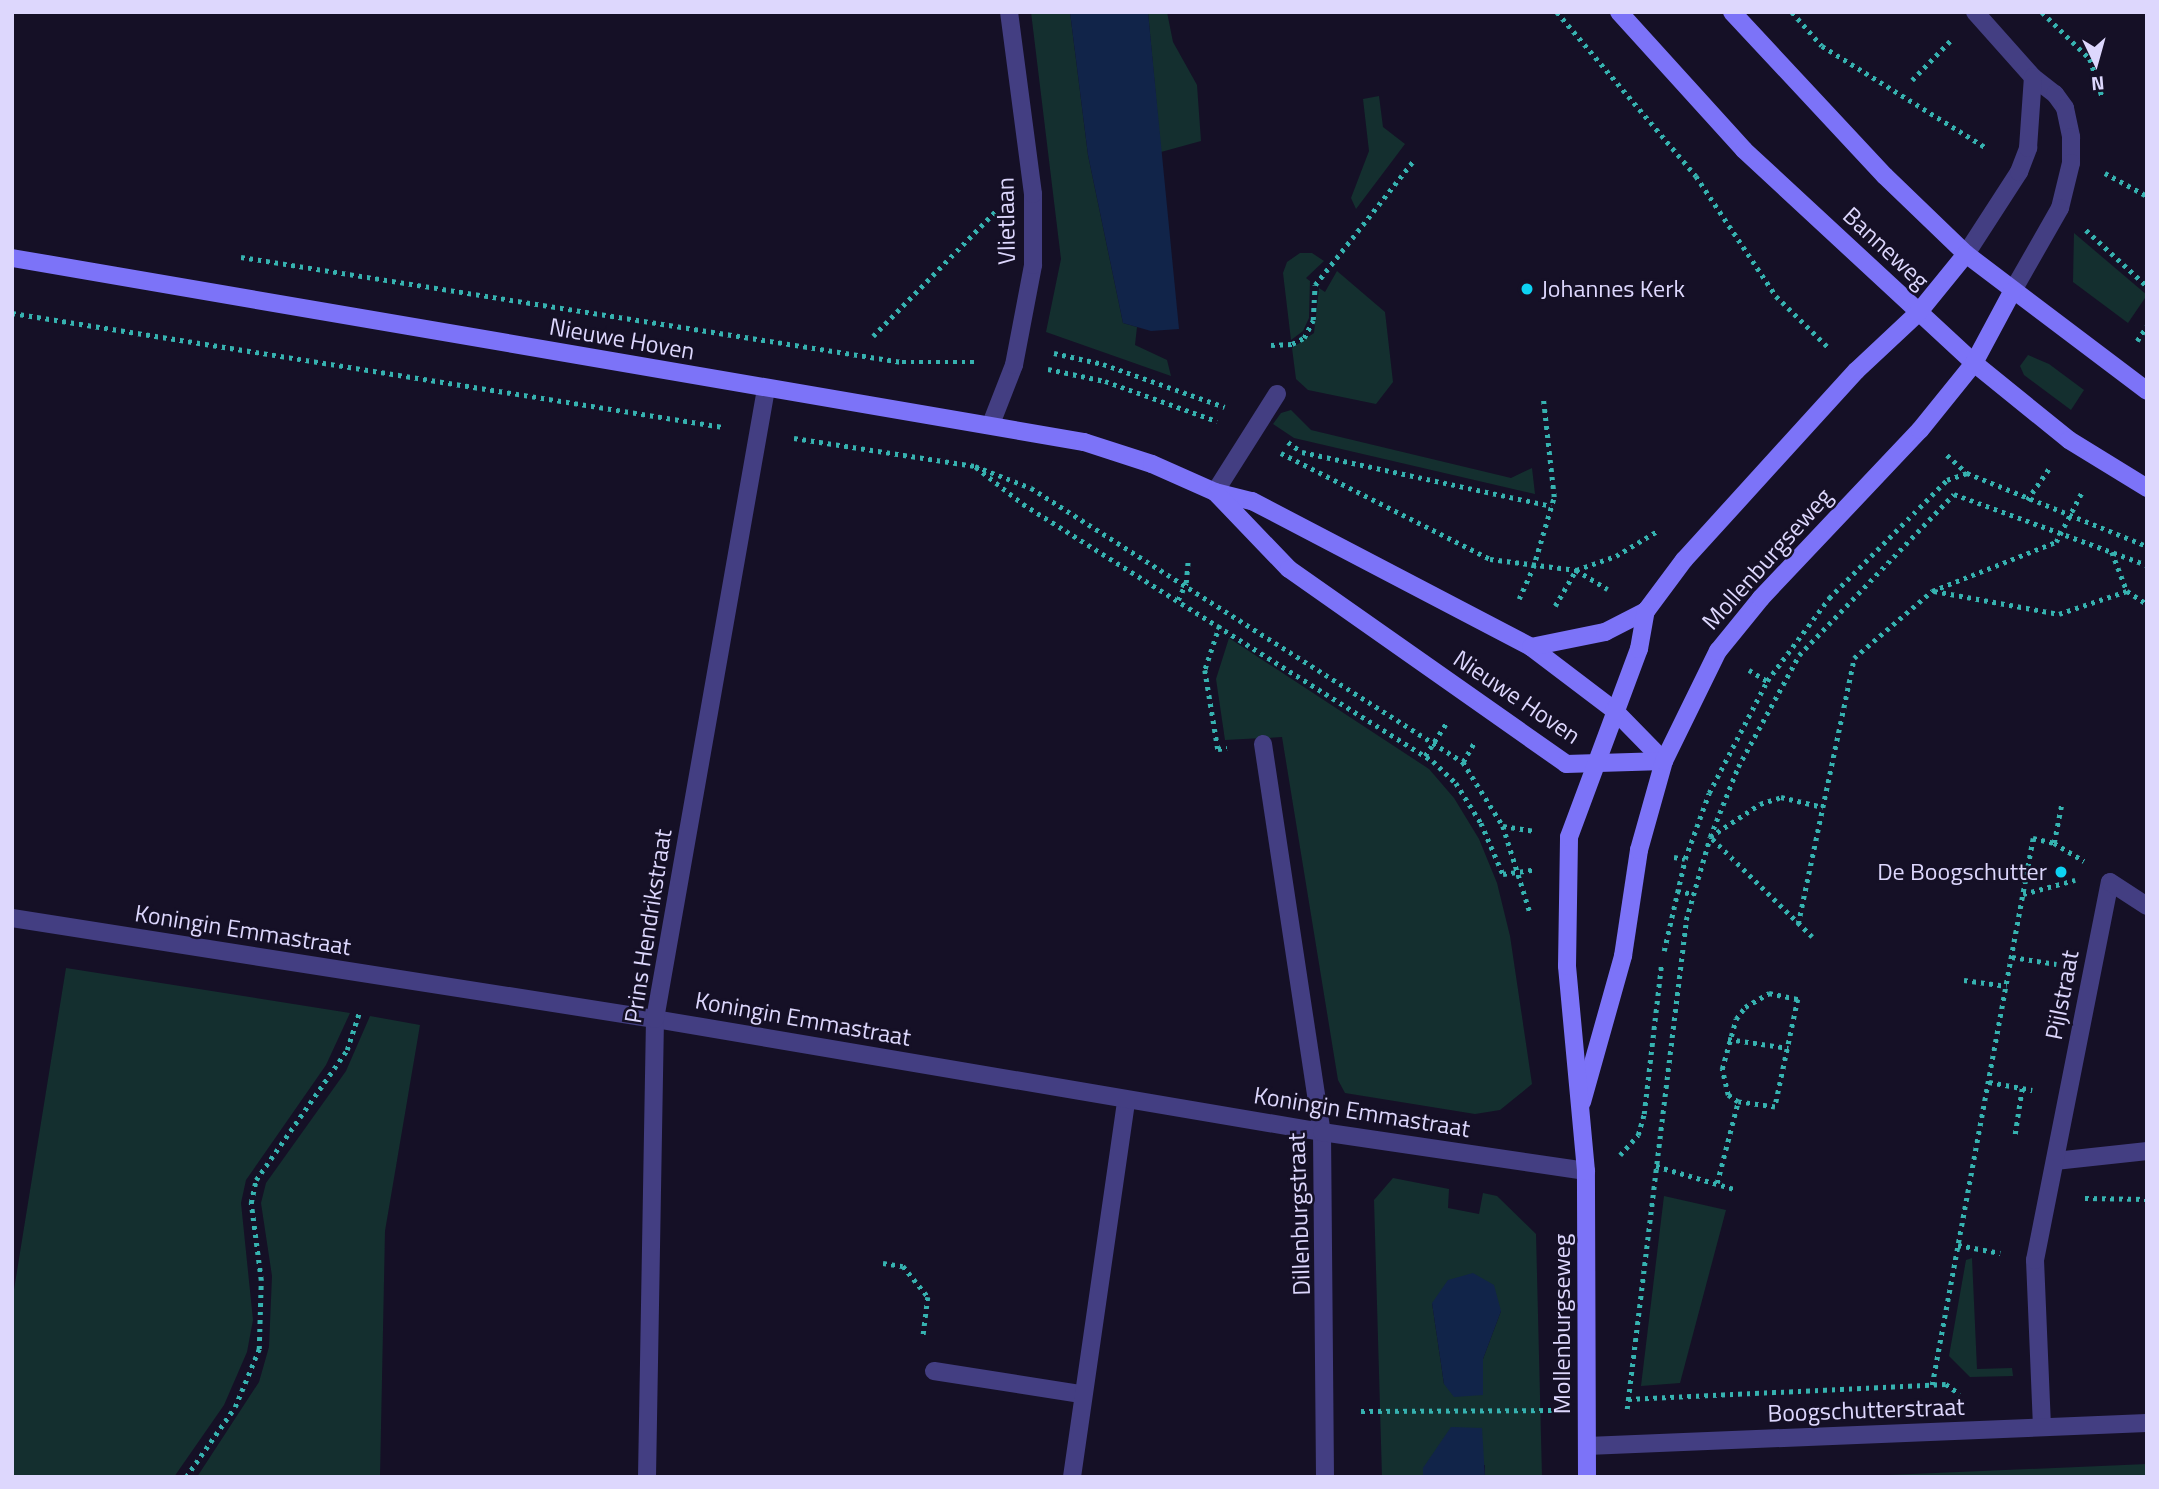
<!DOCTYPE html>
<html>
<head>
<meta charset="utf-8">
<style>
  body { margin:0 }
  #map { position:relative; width:2159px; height:1489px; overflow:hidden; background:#151026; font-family:"Titillium Web",sans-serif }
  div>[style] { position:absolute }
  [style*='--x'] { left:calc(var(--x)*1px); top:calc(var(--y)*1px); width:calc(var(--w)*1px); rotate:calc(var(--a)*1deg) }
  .green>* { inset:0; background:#142f2f }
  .water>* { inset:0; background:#112449 }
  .path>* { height:4.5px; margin-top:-2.25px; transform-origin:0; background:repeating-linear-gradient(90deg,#36b2b0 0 3.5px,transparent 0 8.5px) }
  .lane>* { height:18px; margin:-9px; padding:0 9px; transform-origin:9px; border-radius:9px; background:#433e82 }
  .street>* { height:18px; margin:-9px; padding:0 9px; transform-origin:9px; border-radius:9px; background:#433e82 }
  .secondary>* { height:18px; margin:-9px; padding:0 9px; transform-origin:9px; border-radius:9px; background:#7c73f8 }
  .dots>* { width:19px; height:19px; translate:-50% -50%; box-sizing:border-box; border:4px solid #151026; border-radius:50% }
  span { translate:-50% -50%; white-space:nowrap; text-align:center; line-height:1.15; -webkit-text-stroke:5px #151026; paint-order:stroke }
  .street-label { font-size:24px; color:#ddd7fd }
  .poi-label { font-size:24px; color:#ddd7fd }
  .left { translate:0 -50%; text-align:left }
  .right { translate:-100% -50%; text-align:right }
  .frame { position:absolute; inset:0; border:14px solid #ddd7fd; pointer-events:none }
  .north { position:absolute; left:2061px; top:28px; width:70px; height:70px; -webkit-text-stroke:5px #151026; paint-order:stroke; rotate:175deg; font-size:19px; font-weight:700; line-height:28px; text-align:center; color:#ddd7fd }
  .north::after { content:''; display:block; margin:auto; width:24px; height:32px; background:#ddd7fd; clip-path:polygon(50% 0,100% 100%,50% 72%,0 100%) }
</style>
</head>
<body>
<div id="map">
  <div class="green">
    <i style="clip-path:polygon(1031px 12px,1070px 12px,1088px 155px,1123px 323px,1137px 327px,1135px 345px,1167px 360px,1171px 376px,1046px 332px,1061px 259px)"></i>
    <i style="clip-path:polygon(1148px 12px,1167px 12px,1173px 42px,1197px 85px,1201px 141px,1161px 152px)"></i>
    <i style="clip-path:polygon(1379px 96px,1383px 127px,1405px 144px,1356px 209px,1351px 198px,1369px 151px,1363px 99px)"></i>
    <i style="clip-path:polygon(2074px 233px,2147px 295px,2128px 323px,2073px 282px)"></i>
    <i style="clip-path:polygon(1300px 253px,1312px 253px,1324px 261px,1306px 278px,1310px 281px,1309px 318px,1303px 331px,1291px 340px,1283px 273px,1287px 262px)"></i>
    <i style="clip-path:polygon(1337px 271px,1385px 312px,1393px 382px,1376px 404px,1308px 390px,1296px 379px,1292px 348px,1314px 333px,1319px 288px,1325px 292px)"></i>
    <i style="clip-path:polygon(2028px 355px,2049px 364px,2084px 390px,2071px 410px,2024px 375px,2020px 366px)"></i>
    <i style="clip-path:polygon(1291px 410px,1311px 430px,1511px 478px,1532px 468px,1535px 494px,1294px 438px,1273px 424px,1281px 413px)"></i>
    <i style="clip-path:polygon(1229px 638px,1429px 769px,1454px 798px,1479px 839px,1497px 883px,1510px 936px,1532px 1084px,1500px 1110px,1475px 1114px,1345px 1093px,1338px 1080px,1282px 737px,1225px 740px,1216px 679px)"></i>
    <i style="clip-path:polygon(66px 968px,350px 1013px,326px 1065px,246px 1180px,241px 1203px,253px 1320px,247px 1352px,224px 1405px,174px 1477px,12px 1477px,12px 1302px)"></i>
    <i style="clip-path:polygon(370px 1016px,420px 1025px,385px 1231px,380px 1477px,197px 1477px,259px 1382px,269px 1347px,272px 1276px,261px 1203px,266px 1183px,346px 1071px)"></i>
    <i style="clip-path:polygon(evenodd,1393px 1178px,1449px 1189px,1448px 1208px,1479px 1214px,1483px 1193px,1497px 1196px,1536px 1234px,1542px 1477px,1485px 1477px,1485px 1465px,1423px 1468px,1423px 1477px,1382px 1477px,1374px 1200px,1393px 1178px,1432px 1303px,1501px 1311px,1483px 1359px,1483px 1395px,1444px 1384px,1432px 1303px)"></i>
    <i style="clip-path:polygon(1664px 1196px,1726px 1210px,1680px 1383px,1641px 1386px)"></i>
    <i style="clip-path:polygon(1972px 1258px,1977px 1369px,2012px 1368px,2013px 1376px,1970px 1377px,1949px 1356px,1966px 1260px)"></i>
    <i style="clip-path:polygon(2147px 1464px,2147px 1477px,1842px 1477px)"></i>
  </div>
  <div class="water">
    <i style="clip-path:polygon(1070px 12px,1148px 12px,1179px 329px,1151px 331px,1123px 323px,1088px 155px)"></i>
    <i style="clip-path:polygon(1473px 1273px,1494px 1285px,1501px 1311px,1483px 1359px,1483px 1395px,1454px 1397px,1444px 1384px,1432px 1303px,1448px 1280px)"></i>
    <i style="clip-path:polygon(1451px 1427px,1482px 1428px,1485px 1477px,1423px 1477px,1423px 1468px)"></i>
  </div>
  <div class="path">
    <i style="--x:1557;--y:12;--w:215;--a:49.7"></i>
    <i style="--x:1696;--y:176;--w:144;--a:56.3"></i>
    <i style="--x:1776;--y:296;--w:74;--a:44.5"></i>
    <i style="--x:1792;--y:12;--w:45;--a:48.6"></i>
    <i style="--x:1822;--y:46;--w:195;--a:31.8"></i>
    <i style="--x:2042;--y:12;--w:67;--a:44.4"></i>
    <i style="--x:2090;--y:59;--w:40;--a:72"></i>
    <i style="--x:1912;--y:80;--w:56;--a:-45.7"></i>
    <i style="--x:2105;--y:173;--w:48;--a:28.7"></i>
    <i style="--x:2086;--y:230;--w:83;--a:42.6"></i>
    <i style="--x:241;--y:257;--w:669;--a:9.03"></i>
    <i style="--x:902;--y:362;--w:75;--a:0"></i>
    <i style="--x:12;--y:313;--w:720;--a:9.11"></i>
    <i style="--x:873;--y:336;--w:175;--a:-45.5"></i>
    <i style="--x:2137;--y:341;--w:18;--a:-56"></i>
    <i style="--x:1271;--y:345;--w:21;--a:-3"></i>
    <i style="--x:1292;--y:344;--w:13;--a:-27"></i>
    <i style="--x:1304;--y:338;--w:20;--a:-63"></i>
    <i style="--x:1313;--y:320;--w:35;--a:-87"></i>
    <i style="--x:1315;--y:285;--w:159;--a:-51.6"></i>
    <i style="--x:1054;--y:353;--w:50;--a:12.7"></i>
    <i style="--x:1103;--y:364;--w:129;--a:19.4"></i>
    <i style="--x:1048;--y:369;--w:58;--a:11.9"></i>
    <i style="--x:1105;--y:381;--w:119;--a:19.7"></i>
    <i style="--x:794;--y:438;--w:183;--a:8.8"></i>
    <i style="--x:975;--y:466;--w:60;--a:21.4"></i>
    <i style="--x:1031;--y:488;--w:512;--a:32.39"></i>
    <i style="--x:1463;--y:762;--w:75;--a:58"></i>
    <i style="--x:1503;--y:826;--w:32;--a:9"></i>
    <i style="--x:1288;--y:442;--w:17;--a:36"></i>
    <i style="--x:1302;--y:452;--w:255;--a:12.2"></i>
    <i style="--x:1281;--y:453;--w:234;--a:26.9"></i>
    <i style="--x:1490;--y:559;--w:87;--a:7.3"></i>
    <i style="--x:1576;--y:570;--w:37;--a:31"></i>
    <i style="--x:1947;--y:455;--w:27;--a:42"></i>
    <i style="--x:976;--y:467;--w:60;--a:38.2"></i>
    <i style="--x:1023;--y:504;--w:484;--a:32.1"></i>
    <i style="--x:1433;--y:761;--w:32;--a:44"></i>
    <i style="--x:1456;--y:783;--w:47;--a:58"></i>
    <i style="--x:1481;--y:823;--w:56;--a:66.7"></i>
    <i style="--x:1503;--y:874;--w:30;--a:-8"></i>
    <i style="--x:2027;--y:500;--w:38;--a:-55"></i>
    <i style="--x:2112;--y:552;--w:42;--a:69"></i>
    <i style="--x:2127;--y:591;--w:24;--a:33"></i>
    <i style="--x:1934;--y:591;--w:127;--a:10.4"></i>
    <i style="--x:2059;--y:614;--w:72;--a:-18.7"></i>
    <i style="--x:1519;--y:599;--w:34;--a:-66"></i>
    <i style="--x:1533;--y:568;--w:74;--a:-73.5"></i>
    <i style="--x:1554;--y:497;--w:100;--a:-96.3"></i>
    <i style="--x:1178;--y:600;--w:19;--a:-65"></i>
    <i style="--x:1186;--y:583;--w:24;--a:-85"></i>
    <i style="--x:1555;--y:606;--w:42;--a:-59.7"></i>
    <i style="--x:1576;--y:570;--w:42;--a:-19.3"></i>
    <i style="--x:1616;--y:556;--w:50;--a:-31.2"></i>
    <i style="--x:1220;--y:625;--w:47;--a:108.4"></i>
    <i style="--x:1205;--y:670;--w:80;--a:80.7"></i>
    <i style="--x:1218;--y:749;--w:9;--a:-6"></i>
    <i style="--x:1749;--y:670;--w:21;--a:31"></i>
    <i style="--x:1425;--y:756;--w:40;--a:-57.1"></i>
    <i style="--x:1463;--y:762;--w:22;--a:-60"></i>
    <i style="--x:1503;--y:826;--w:90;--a:72.6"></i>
    <i style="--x:2054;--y:843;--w:42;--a:-79"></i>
    <i style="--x:1674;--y:857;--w:11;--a:10"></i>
    <i style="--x:1677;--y:891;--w:17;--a:10"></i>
    <i style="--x:2023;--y:894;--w:54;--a:-15.1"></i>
    <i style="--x:1798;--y:924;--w:272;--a:-78.1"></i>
    <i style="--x:1854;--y:658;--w:103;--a:-40.7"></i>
    <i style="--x:1932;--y:591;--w:133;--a:-21.6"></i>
    <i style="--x:2056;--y:542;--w:59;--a:-62.6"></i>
    <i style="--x:1812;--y:937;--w:143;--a:-135.6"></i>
    <i style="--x:1710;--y:837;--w:60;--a:-33.4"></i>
    <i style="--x:1760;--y:804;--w:22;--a:-18"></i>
    <i style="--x:1781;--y:797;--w:43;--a:13.4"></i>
    <i style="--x:1664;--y:951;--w:94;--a:-77.1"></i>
    <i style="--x:1685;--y:859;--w:70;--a:-70"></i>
    <i style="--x:1709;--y:793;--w:126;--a:-62.6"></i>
    <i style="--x:1767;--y:681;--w:104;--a:-53.2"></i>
    <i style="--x:1829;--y:598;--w:167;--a:-45"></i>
    <i style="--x:1947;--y:480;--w:21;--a:-19"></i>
    <i style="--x:1967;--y:473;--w:194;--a:22.1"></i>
    <i style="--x:2012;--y:957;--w:45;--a:9"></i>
    <i style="--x:1964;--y:980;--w:43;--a:7.9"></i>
    <i style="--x:1769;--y:993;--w:30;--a:12"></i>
    <i style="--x:1798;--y:999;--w:110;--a:102"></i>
    <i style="--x:1775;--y:1107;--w:37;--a:-172"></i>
    <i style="--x:1738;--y:1102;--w:12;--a:-145"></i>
    <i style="--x:1728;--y:1095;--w:27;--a:-103"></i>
    <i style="--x:1722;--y:1069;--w:52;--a:-74.4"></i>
    <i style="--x:1736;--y:1019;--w:15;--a:-53"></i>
    <i style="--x:1745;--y:1007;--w:28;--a:-30"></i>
    <i style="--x:1728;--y:1039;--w:61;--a:8.5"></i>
    <i style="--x:1989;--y:1082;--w:44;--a:10.5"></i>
    <i style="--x:2015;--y:1134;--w:47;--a:-81.3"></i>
    <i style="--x:1620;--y:1155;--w:27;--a:-48"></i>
    <i style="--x:1638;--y:1135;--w:22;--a:-74"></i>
    <i style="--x:1644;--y:1114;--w:149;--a:-83.4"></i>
    <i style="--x:1656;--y:1166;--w:81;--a:16.4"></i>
    <i style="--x:1717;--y:1183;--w:84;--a:-75.5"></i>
    <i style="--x:2085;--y:1198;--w:62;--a:0.9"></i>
    <i style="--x:1958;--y:1245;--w:43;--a:10.8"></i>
    <i style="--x:883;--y:1263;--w:20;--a:9"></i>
    <i style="--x:903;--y:1266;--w:40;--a:51"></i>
    <i style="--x:928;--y:1297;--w:41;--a:97"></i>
    <i style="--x:1932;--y:1385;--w:556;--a:-79.54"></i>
    <i style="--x:2033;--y:838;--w:22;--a:13"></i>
    <i style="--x:2054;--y:843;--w:35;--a:31"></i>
    <i style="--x:1628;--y:1399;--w:318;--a:-2.7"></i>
    <i style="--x:1946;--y:1384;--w:17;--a:36"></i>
    <i style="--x:1627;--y:1409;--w:493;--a:-83.1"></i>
    <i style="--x:1686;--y:920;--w:86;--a:-73.9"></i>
    <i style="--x:1710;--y:837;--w:75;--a:-68.2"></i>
    <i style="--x:1738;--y:767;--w:128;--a:-61.4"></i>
    <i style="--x:1799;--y:655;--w:223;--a:-46.1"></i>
    <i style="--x:1954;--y:494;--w:206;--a:20.2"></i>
    <i style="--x:1361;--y:1411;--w:191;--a:-0.3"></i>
    <i style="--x:186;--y:1477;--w:85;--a:-55"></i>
    <i style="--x:235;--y:1407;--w:63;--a:-67.5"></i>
    <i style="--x:259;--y:1349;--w:69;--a:-88.3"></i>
    <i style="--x:261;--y:1280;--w:78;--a:-97.4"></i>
    <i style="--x:251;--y:1203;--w:24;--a:-78"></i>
    <i style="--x:256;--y:1180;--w:159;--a:-55"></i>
    <i style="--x:347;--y:1050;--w:42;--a:-72"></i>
  </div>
  <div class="lane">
    <i style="--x:1215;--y:492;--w:116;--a:-57.7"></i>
    <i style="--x:934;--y:1371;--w:149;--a:8.9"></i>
    <i style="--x:1072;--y:1477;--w:381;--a:-81.8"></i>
  </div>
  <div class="street">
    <i style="--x:1975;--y:12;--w:87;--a:48.3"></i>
    <i style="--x:2033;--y:77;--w:28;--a:38"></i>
    <i style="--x:2055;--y:94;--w:17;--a:54"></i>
    <i style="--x:2065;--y:108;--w:30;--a:78"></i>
    <i style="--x:2071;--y:137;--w:26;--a:90"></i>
    <i style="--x:2071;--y:163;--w:46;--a:103.7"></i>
    <i style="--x:2060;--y:208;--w:97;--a:119.7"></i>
    <i style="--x:1966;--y:254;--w:98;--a:-57.1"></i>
    <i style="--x:2019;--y:172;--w:26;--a:-69"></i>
    <i style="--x:2028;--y:148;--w:71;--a:-86"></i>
    <i style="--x:991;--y:424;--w:63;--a:-68.7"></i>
    <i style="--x:1014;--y:365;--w:102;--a:-79.2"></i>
    <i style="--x:1033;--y:265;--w:71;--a:-90"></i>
    <i style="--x:1033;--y:194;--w:184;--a:-97.5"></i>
    <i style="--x:1263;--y:744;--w:392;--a:81.4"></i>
    <i style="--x:1322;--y:1132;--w:345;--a:89.5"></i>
    <i style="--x:12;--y:918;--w:651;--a:8.93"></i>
    <i style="--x:655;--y:1019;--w:677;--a:9.62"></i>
    <i style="--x:1322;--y:1132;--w:267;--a:8.4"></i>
    <i style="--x:2055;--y:1161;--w:93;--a:-6.2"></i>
    <i style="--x:2042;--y:1427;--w:167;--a:-92.4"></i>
    <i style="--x:2035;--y:1260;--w:385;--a:-78.8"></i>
    <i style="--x:2110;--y:882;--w:44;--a:33"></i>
    <i style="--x:1587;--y:1446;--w:560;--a:-2.35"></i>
    <i style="--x:647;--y:1477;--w:458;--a:-89"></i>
    <i style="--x:655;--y:1019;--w:640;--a:-80.01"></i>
  </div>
  <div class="secondary">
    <i style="--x:1619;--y:12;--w:186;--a:47.8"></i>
    <i style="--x:1744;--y:150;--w:313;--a:42.8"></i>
    <i style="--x:1974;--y:363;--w:122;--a:39"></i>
    <i style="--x:2069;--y:440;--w:92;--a:31.6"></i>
    <i style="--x:1732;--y:12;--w:224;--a:47"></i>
    <i style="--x:1885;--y:176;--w:112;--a:43.9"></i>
    <i style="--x:1966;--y:254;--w:227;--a:37.1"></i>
    <i style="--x:12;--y:258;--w:1088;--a:9.74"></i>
    <i style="--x:1084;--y:442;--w:71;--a:17.9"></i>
    <i style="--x:1152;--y:464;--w:69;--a:24"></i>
    <i style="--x:1215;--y:492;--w:38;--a:14"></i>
    <i style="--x:1252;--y:501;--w:315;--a:27.6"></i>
    <i style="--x:1531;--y:647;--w:104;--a:37.2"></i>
    <i style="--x:1614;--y:710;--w:71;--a:45.6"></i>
    <i style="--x:1216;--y:493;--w:105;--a:46.2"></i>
    <i style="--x:1289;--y:569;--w:339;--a:35.1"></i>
    <i style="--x:1566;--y:764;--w:98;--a:-1.8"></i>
    <i style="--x:1531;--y:647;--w:76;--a:-11.5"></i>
    <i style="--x:1605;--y:632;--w:46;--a:-27.1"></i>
    <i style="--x:1646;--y:611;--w:64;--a:-53.3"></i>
    <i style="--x:1684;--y:560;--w:256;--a:-47.7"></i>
    <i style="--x:1856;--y:371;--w:85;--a:-43.1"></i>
    <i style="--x:1918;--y:313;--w:76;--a:-50.9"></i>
    <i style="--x:1582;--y:1102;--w:152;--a:-74.3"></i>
    <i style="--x:1623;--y:956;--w:107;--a:-81.4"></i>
    <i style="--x:1639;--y:850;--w:92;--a:-74.3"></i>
    <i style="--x:1664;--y:761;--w:123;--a:-63.9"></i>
    <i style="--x:1718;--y:651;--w:68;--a:-50.9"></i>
    <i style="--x:1761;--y:598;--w:231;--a:-46.6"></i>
    <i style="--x:1920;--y:430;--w:86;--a:-51.1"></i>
    <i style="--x:1974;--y:363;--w:81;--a:-61.8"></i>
    <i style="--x:1587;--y:1477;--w:306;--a:-90.2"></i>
    <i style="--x:1586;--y:1171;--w:206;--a:-95.3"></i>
    <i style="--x:1567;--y:966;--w:129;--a:-89.1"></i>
    <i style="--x:1569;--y:837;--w:201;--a:-69.6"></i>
    <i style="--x:1639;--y:649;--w:39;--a:-80"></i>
  </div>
  <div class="dots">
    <i style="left:1527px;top:289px;background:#0dd2f3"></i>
    <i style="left:2061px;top:872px;background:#0dd2f3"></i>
  </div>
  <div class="street-label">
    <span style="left:1006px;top:221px;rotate:-91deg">Vlietlaan</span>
    <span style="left:1886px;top:248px;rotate:43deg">Banneweg</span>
    <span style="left:622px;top:339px;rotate:10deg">Nieuwe Hoven</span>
    <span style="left:1767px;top:559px;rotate:-48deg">Mollenburgseweg</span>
    <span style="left:1517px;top:697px;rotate:34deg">Nieuwe Hoven</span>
    <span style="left:648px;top:926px;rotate:-81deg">Prins Hendrikstraat</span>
    <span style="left:243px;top:930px;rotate:9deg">Koningin Emmastraat</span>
    <span style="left:2062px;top:995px;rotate:-79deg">Pijlstraat</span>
    <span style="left:803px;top:1019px;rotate:10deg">Koningin Emmastraat</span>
    <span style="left:1362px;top:1112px;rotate:9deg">Koningin Emmastraat</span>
    <span style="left:1299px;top:1214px;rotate:-92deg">Dillenburgstraat</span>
    <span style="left:1562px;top:1324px;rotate:-90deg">Mollenburgseweg</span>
    <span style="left:1866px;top:1410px;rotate:-2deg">Boogschutterstraat</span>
  </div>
  <div class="poi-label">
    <span class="left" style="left:1541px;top:289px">Johannes Kerk</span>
    <span class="right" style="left:2047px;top:872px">De Boogschutter</span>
  </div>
  <div class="frame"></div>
  <div class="north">N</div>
</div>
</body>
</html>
